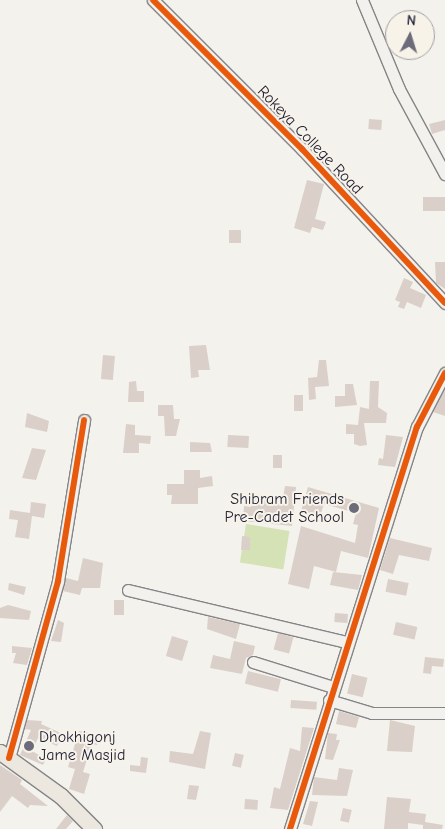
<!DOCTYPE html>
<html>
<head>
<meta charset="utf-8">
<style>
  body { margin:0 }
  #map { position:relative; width:445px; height:829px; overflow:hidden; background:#f4f2ec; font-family:"Comic Neue",sans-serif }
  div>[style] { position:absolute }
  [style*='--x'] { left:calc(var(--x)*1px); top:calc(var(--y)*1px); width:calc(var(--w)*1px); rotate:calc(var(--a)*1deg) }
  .green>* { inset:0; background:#d5e2b6; transform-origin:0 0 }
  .building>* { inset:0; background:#dacfc9; transform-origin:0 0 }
  .roads { filter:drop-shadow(1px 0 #858486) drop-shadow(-1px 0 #858486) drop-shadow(0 1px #858486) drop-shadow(0 -1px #858486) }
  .minor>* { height:11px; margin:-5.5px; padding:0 5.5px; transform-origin:5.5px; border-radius:5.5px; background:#f2f1ed }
  .major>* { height:15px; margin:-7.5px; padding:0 7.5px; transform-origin:7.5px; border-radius:7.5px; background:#ece8df }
  .cycleway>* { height:6px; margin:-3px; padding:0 3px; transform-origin:3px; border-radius:3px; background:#e8590c }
  .dots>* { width:14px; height:14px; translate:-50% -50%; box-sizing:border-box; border:2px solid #f7f3e8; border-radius:50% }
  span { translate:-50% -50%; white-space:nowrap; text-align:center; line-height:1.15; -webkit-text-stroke:4px #f7f3e8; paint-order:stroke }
  .street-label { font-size:16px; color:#22223b }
  .poi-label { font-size:16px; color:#22223b }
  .right { translate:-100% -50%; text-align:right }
  .left { translate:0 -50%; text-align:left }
  .north { position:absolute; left:385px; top:10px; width:50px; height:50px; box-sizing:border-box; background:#f7f3e8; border:1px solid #a29fa3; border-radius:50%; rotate:5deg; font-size:14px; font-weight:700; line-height:20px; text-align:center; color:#22223b }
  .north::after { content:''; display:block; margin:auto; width:18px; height:22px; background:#6c6b79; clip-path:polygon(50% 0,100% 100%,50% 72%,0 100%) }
</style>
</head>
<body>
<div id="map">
  <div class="green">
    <i style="left:246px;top:524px;width:44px;height:39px;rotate:9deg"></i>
  </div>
  <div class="building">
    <i style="left:369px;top:119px;width:13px;height:10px;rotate:4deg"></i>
    <i style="clip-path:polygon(445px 120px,445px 130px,432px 134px,429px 124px)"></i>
    <i style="clip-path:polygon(307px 180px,324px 184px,315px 219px,326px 222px,323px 230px,312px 227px,310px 233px,294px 228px)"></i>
    <i style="left:445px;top:197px;width:14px;height:22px;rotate:90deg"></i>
    <i style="left:229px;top:230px;width:12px;height:13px"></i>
    <i style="clip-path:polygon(435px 262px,445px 262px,445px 289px,436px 283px)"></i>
    <i style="clip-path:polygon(404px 278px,413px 282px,410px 288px,426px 295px,421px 308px,407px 302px,404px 309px,398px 307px,400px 302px,395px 300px)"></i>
    <i style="clip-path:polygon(206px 345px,210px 370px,198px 370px,199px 377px,191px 378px,189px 346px)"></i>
    <i style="left:103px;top:355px;width:12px;height:24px;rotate:5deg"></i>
    <i style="clip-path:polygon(319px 360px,326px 360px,329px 386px,315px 387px,316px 399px,309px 400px,308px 378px,317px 377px)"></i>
    <i style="clip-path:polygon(136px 381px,137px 391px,144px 391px,144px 402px,128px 402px,129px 382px)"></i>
    <i style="clip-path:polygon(370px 381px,379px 381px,378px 407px,387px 413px,386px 423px,364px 423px,367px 445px,360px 446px,354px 444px,354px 434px,346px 434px,346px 424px,358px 425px,360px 407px,369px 409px)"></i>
    <i style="clip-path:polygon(345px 384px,353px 384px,357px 405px,335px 407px,335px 396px,345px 396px)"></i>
    <i style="clip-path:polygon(445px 389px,445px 416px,433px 412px)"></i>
    <i style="left:294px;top:395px;width:9px;height:16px"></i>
    <i style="clip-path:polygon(158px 405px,173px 405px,174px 419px,180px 419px,176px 436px,165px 436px,164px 416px,158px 416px)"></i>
    <i style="clip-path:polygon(27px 413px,49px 421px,47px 432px,25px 427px)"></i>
    <i style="clip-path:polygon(126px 424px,135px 425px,135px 435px,151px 436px,150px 444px,139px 443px,139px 453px,123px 453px)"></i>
    <i style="left:228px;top:435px;width:21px;height:12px;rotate:3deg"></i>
    <i style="clip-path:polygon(386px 435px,403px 437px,395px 467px,378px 465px,379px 458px,383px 459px)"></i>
    <i style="clip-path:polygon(190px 442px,210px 443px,212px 452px,190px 452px)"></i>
    <i style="clip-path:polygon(32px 448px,46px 450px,36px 480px,22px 478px)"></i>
    <i style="left:273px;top:455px;width:9px;height:13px"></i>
    <i style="clip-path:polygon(184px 470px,200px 470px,200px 478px,212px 476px,213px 486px,198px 488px,198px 504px,171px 504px,172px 495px,167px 495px,167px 484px,184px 484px)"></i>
    <i style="clip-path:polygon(285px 486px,296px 487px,292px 526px,243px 521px,244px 506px,251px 507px,252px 494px,283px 498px)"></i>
    <i style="clip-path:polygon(308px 487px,379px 508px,368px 558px,341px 551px,336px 572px,314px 566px,309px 589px,288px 584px,301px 526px,355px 543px,358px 525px,353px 524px,356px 513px,324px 504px,320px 516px,301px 511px)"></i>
    <i style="clip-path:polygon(31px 502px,46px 504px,44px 518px,32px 516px,29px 539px,15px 537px,18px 520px,9px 519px,10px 510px,30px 513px)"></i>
    <i style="clip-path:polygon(242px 536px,250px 537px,250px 550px,241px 550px)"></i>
    <i style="clip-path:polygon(390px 538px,432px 548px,429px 561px,399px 555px,393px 574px,380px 570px)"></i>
    <i style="clip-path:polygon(83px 558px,103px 563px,100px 588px,82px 588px,80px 595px,63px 591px,66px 578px,78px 581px)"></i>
    <i style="clip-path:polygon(333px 572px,362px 575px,358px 590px,330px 585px)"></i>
    <i style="left:388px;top:579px;width:21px;height:13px;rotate:11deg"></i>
    <i style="clip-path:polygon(9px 583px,26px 587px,24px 595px,8px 590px)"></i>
    <i style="left:114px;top:600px;width:10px;height:15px"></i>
    <i style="clip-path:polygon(8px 605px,31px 611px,29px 620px,0 618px,0 608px)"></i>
    <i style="left:335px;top:613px;width:13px;height:9px;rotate:4deg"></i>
    <i style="clip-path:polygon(208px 617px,240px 624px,236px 639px,207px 629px)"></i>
    <i style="clip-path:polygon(58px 620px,64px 623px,61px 642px,51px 641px)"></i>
    <i style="left:396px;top:622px;width:22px;height:13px;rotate:13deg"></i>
    <i style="left:278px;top:633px;width:16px;height:17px;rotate:15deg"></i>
    <i style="left:172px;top:636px;width:17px;height:21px;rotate:17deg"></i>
    <i style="clip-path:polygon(234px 641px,255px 646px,253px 655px,246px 658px,242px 674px,210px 668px,213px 655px,230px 659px)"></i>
    <i style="clip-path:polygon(12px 646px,32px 648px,27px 665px,13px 663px,16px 653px,12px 653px)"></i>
    <i style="clip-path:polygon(425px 657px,444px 659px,443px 667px,432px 666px,431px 674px,423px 673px)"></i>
    <i style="left:248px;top:671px;width:34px;height:13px;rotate:14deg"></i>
    <i style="left:352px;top:674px;width:16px;height:20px;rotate:14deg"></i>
    <i style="left:291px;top:700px;width:26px;height:8px;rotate:4deg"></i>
    <i style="clip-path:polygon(339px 711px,359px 717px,356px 728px,336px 724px)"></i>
    <i style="clip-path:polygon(27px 720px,42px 721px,41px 724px,63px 734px,57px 746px,38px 738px,32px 751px,46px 759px,43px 765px,20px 755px,31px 730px,25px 729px)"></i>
    <i style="clip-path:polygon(390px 720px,415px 726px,412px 752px,387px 751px)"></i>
    <i style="clip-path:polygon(302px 727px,314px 728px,288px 810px,270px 808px,274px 787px,280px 789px,290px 748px,300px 751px)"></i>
    <i style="clip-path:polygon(79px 731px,99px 735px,97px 745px,92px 744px,83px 772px,90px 774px,84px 794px,69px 789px,75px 769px,68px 767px)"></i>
    <i style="clip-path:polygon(200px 731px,211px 733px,205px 769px,169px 762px,170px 751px,193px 754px)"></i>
    <i style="clip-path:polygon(328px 733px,337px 734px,336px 740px,340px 740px,333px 760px,325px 759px)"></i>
    <i style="left:235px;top:753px;width:9px;height:13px;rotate:13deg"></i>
    <i style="clip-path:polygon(141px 757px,148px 758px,146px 773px,130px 771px,130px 765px,140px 766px)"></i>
    <i style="clip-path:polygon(0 765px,22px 780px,20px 784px,48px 806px,30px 805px,28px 808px,12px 796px,0 812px)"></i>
    <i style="clip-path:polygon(339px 768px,353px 770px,347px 796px,312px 795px,314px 777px,337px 780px)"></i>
    <i style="clip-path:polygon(189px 785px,199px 786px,196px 800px,187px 799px)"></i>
    <i style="clip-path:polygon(387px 797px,411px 799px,409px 812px,426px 814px,425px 822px,443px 825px,442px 829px,423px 829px,423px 825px,408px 823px,408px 829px,384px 829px)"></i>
    <i style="left:245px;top:799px;width:13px;height:10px;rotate:4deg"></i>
    <i style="clip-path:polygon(310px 801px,318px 802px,312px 826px,303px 824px)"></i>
    <i style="left:343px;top:808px;width:9px;height:13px;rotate:13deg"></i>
    <i style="clip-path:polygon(67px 815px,73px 821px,66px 829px,56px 829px)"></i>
  </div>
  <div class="roads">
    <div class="minor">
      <i style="--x:153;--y:0;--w:211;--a:45"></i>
      <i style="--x:302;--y:149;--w:210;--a:47.1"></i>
      <i style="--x:362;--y:0;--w:96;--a:67.4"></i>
      <i style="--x:399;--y:89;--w:97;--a:61.6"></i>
      <i style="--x:128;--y:590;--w:225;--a:13.4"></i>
      <i style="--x:253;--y:662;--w:84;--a:17.4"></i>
      <i style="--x:329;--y:700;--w:45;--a:16.8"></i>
      <i style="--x:372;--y:713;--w:73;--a:0"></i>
      <i style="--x:9;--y:758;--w:184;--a:-74.5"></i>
      <i style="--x:58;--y:581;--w:163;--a:-80.8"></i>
      <i style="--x:290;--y:829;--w:422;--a:-72.5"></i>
      <i style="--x:417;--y:427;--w:61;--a:-62.6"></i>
    </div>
    <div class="major">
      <i style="--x:0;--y:752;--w:75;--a:35.8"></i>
      <i style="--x:61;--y:796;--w:47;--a:45"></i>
    </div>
  </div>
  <div class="cycleway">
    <i style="--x:153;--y:0;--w:211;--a:45"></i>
    <i style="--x:302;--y:149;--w:210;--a:47.1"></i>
    <i style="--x:9;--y:758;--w:184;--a:-74.5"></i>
    <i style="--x:58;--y:581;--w:163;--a:-80.8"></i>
    <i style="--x:290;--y:829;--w:422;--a:-72.5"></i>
    <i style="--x:417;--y:427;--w:61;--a:-62.6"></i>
  </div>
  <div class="dots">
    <i style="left:354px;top:508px;background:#6c6b79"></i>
    <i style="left:29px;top:746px;background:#6c6b79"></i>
  </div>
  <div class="street-label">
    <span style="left:310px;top:140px;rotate:46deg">Rokeya College Road</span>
  </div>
  <div class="poi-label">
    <span class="right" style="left:344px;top:508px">Shibram Friends<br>Pre-Cadet School</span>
    <span class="left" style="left:39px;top:746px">Dhokhigonj<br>Jame Masjid</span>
  </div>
  <div class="north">N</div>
</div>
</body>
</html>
